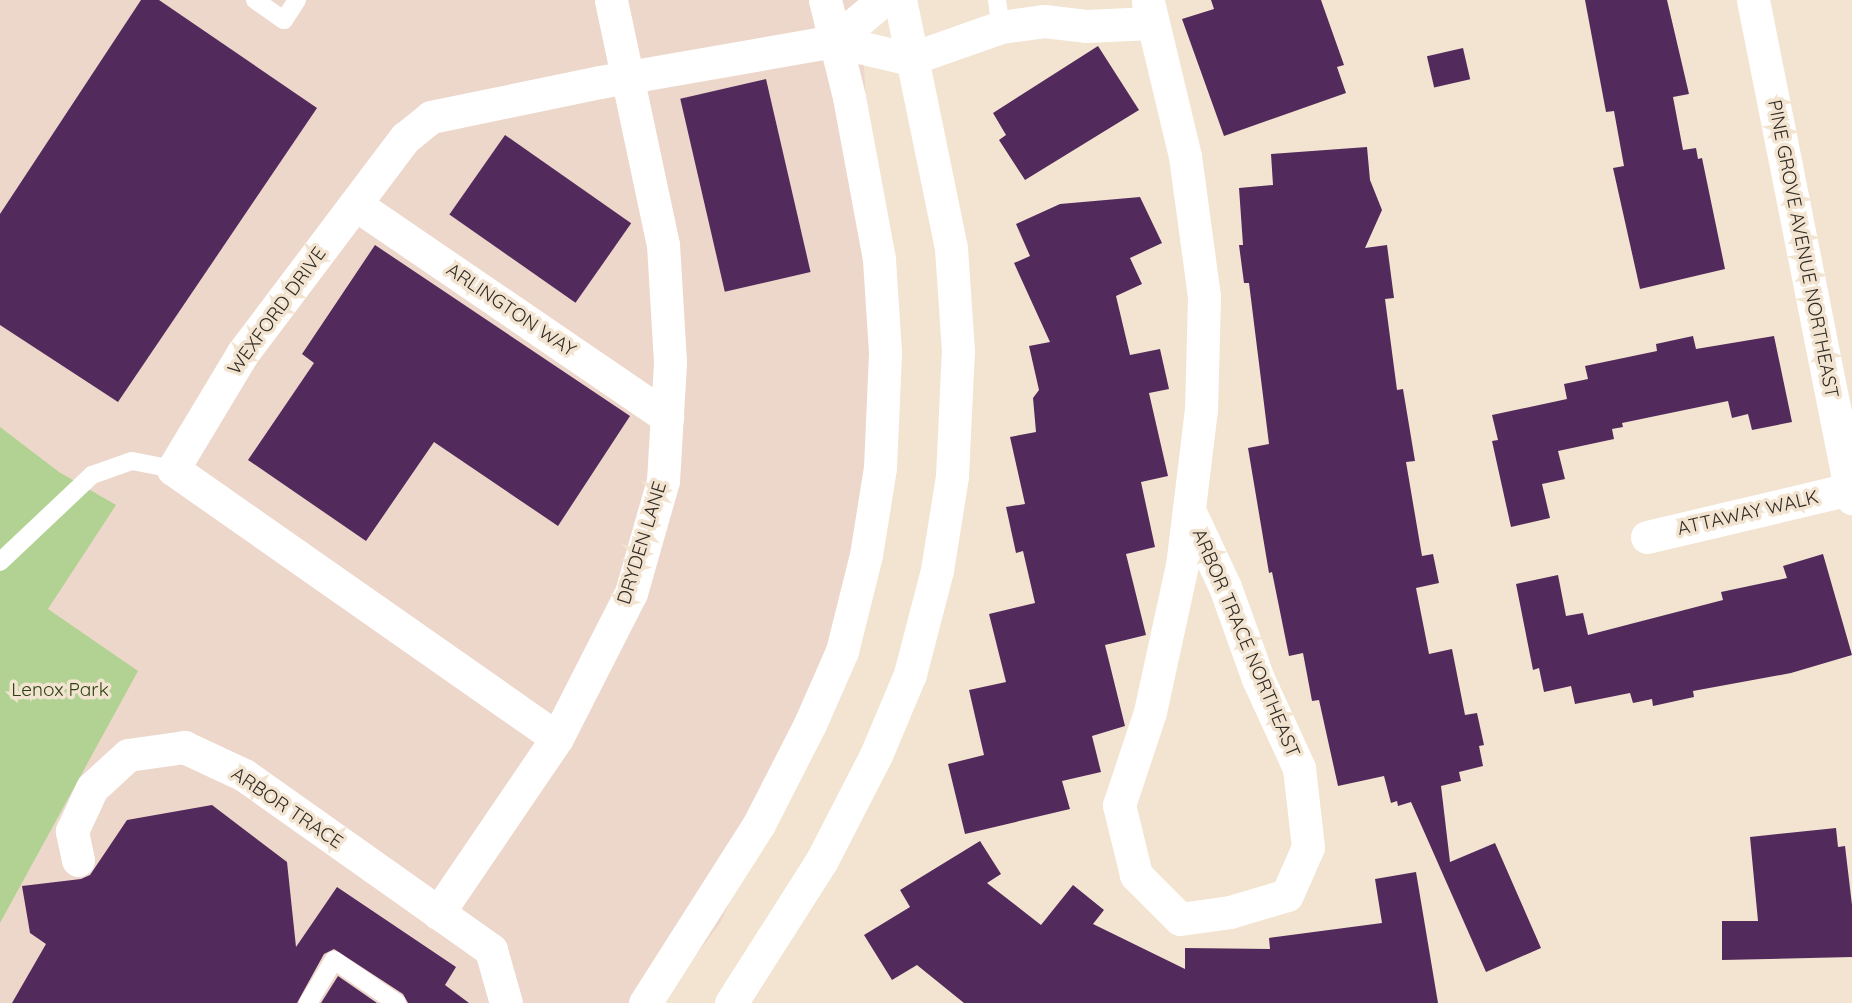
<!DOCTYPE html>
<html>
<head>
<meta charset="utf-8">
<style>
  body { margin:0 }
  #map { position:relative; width:1852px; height:1003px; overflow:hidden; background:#f2e4d0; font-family:Quicksand,sans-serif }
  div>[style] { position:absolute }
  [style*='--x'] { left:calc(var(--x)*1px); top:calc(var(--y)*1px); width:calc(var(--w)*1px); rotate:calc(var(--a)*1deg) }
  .commercial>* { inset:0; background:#edd7cb }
  .green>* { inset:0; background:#b1d292 }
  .building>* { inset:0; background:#522a5c; transform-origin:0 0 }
  .lane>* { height:18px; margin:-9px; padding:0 9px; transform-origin:9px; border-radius:9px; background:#fff }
  .street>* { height:33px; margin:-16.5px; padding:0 16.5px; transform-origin:16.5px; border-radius:16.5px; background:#fff }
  span { translate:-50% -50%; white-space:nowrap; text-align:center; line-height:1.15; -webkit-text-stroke:7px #f2e4d0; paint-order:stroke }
  .street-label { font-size:19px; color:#2f2a23 }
  .park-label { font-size:19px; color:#2b4013 }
</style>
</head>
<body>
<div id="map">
  <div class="commercial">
    <i style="clip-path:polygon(0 0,859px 0,884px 343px,888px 522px,721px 922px,660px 1003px,0 1003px)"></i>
  </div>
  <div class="green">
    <i style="clip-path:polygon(0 427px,59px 472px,116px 505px,48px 609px,138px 671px,0 923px)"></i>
  </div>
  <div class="building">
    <i style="clip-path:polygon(141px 0,159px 0,317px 108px,118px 402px,0 325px,0 214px)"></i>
    <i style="clip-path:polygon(1211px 0,1321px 0,1344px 65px,1337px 67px,1346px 93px,1224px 136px,1182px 19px,1214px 9px)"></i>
    <i style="clip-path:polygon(1585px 0,1667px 0,1689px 94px,1673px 97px,1683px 150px,1696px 148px,1698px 159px,1702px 158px,1725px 269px,1640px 289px,1613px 168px,1624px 166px,1614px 111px,1606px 112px)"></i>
    <i style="clip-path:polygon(1098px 46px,1139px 110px,1025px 180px,999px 140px,1006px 135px,993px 113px)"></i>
    <i style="left:1463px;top:48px;width:32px;height:37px;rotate:77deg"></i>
    <i style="left:766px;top:79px;width:198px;height:88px;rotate:77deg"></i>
    <i style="left:505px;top:135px;width:154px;height:97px;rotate:35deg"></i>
    <i style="clip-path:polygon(1367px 147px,1370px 180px,1382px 210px,1365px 248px,1387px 245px,1394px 298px,1385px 299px,1397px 390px,1403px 389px,1415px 461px,1406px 462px,1422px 556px,1433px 554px,1439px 583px,1416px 588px,1429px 654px,1452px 649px,1465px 715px,1477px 713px,1484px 745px,1479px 746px,1483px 766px,1459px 772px,1461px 781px,1441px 786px,1450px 862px,1495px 843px,1541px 948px,1486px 972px,1411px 802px,1398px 806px,1397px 801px,1391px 803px,1384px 776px,1338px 786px,1319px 700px,1312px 701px,1303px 653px,1289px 656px,1272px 572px,1269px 573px,1248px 448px,1269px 444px,1249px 283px,1244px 283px,1239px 245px,1243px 245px,1239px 188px,1273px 185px,1271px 154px)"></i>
    <i style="clip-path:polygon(1140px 197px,1162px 243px,1130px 258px,1142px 284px,1116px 296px,1130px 355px,1160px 349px,1169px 389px,1149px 393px,1168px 476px,1141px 482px,1155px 547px,1126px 554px,1146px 635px,1105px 645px,1125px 726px,1092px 736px,1101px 772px,1062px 781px,1070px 809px,965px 834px,948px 764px,984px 755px,969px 690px,1006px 682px,989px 614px,1035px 603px,1023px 551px,1016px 553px,1006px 507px,1025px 504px,1010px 437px,1036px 432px,1033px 398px,1039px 390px,1029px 346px,1050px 342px,1014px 263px,1030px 256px,1016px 224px,1060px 204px)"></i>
    <i style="clip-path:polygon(375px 245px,630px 416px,558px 526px,434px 442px,366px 541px,248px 460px,314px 363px,302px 354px)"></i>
    <i style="clip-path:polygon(1693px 336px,1696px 349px,1774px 336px,1792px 422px,1752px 430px,1748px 414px,1732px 418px,1728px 401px,1622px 423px,1623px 427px,1612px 429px,1614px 439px,1558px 451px,1565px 479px,1542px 484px,1550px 518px,1511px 527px,1492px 441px,1498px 440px,1492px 415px,1567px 399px,1564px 384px,1588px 379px,1585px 366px,1657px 351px,1656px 344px)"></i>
    <i style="clip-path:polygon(1823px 554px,1852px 655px,1791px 673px,1693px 691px,1694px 697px,1653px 706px,1652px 699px,1633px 703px,1630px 693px,1575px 704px,1571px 686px,1544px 692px,1539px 668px,1533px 670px,1516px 584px,1558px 575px,1566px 616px,1583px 613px,1588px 635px,1723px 600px,1721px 592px,1787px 578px,1783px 566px)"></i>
    <i style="clip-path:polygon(212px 805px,287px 862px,296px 947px,337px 887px,456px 967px,445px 985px,469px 1003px,408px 1003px,403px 994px,334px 949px,324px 954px,297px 1003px,12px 1003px,46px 944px,30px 933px,22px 886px,81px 879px,90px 875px,127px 820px)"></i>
    <i style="clip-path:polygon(1836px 828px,1838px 847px,1845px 846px,1852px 905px,1852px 957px,1722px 960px,1722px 921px,1758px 921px,1750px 837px)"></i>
    <i style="clip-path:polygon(980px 841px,1001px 874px,987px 883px,1041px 925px,1073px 885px,1104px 910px,1093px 924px,1185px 969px,1185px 948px,1270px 949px,1269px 938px,1382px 923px,1375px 879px,1416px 872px,1438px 1003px,964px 1003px,917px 965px,892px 980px,864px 935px,910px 907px,900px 890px)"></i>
    <i style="clip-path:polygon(338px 976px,377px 1003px,321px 1003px)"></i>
  </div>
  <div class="lane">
    <i style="--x:255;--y:0;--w:35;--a:35"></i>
    <i style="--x:284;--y:20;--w:24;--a:-57"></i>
    <i style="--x:997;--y:0;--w:27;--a:82"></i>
    <i style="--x:0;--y:562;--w:127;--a:-43.4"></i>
    <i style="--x:92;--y:475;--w:42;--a:-19.3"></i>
    <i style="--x:132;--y:461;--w:42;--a:11"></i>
    <i style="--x:308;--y:1003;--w:50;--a:-58.8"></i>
    <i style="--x:334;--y:960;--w:76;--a:34.3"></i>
  </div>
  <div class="street">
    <i style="--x:1753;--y:0;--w:508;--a:78.76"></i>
    <i style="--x:1148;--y:2;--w:158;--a:76.5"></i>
    <i style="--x:1185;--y:156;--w:142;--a:82.3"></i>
    <i style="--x:1204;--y:297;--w:112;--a:91.5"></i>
    <i style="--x:1201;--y:409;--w:157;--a:96.9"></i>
    <i style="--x:1182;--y:565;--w:150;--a:102.3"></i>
    <i style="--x:1150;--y:712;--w:98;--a:108.4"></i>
    <i style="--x:1119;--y:805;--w:72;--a:76.3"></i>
    <i style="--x:1136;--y:875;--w:62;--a:45"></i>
    <i style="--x:1180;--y:919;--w:50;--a:-8"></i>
    <i style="--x:1230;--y:912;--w:59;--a:-16.6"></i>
    <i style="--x:1287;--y:895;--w:52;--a:-66.4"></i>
    <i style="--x:1308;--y:847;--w:80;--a:-96.5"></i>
    <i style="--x:1299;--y:768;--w:98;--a:-114.7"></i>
    <i style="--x:1258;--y:679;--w:98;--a:-109.7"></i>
    <i style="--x:1225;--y:587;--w:85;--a:-115.1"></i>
    <i style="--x:834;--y:41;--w:64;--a:-39.9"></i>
    <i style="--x:355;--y:204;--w:378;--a:34.3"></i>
    <i style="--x:1647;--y:537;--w:209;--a:-13.3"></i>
    <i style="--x:557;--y:738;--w:469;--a:-145"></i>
    <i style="--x:173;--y:469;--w:134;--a:-59"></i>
    <i style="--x:242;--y:354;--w:271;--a:-53"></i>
    <i style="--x:405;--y:138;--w:33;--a:-39"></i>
    <i style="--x:431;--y:117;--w:173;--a:-11.7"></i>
    <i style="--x:600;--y:82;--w:238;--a:-9.9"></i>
    <i style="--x:834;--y:41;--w:78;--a:13.3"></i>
    <i style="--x:910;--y:59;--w:96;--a:-19.4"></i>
    <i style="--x:1001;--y:27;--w:43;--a:-7.9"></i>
    <i style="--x:1044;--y:21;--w:42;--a:6.8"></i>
    <i style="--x:1086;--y:26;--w:66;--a:-2.6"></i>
    <i style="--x:78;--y:860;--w:30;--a:-102"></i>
    <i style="--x:72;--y:831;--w:47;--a:-65.1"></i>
    <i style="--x:92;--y:788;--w:49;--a:-42.5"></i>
    <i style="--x:128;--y:755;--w:57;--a:-8.1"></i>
    <i style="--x:184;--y:747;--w:66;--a:25"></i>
    <i style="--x:244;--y:775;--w:303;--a:35.3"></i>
    <i style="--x:491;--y:950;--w:55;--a:74.2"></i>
    <i style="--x:438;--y:913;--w:212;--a:-55.8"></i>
    <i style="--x:557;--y:738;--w:163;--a:-63"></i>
    <i style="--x:631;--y:593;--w:116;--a:-74.1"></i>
    <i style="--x:663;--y:481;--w:119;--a:-86.6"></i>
    <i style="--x:670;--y:362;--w:117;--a:-93.4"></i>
    <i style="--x:663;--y:245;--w:250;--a:-102"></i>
    <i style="--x:645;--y:1003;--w:212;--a:-57.5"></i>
    <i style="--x:759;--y:824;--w:112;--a:-63"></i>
    <i style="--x:810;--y:724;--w:80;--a:-66.3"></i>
    <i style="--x:842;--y:651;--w:99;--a:-76"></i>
    <i style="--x:866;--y:555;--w:88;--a:-80.9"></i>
    <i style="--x:880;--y:468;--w:116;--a:-87.5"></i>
    <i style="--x:885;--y:352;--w:93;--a:-93.7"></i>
    <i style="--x:879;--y:259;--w:165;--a:-100.5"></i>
    <i style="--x:849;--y:97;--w:100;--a:-103.9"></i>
    <i style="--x:731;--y:1003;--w:169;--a:-57.5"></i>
    <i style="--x:822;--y:860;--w:118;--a:-62.8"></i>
    <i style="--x:876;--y:755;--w:88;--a:-67.2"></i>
    <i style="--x:910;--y:674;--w:107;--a:-75.4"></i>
    <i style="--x:937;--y:570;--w:95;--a:-80.9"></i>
    <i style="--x:952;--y:476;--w:125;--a:-87.3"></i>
    <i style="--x:958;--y:351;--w:103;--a:-93.9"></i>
    <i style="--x:951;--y:248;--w:253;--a:-101.6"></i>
  </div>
  <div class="street-label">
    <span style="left:1803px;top:249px;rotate:79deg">PINE GROVE AVENUE NORTHEAST</span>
    <span style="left:511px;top:310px;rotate:34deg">ARLINGTON WAY</span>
    <span style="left:277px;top:311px;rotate:-54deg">WEXFORD DRIVE</span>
    <span style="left:1748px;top:513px;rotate:-13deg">ATTAWAY WALK</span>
    <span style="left:642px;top:543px;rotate:-73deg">DRYDEN LANE</span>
    <span style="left:1246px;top:643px;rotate:67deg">ARBOR TRACE NORTHEAST</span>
    <span style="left:287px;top:808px;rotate:34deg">ARBOR TRACE</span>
  </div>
  <div class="park-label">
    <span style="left:60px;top:690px">Lenox Park</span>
  </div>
</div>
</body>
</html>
